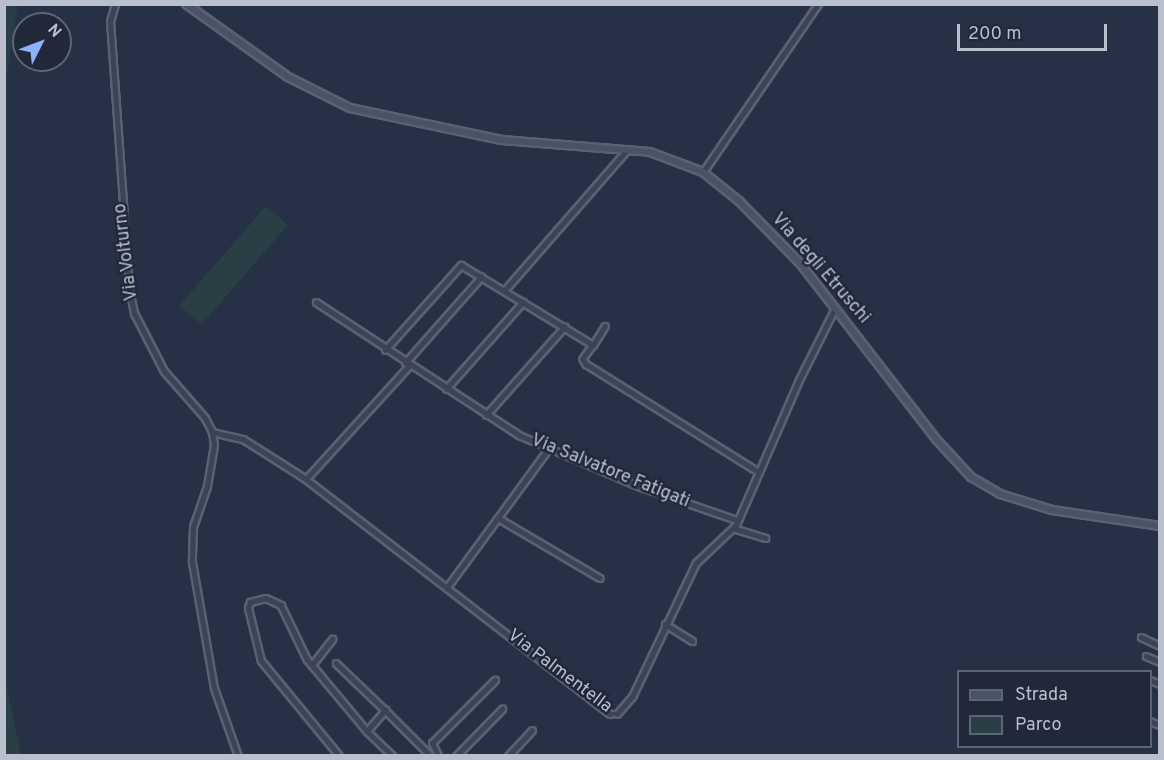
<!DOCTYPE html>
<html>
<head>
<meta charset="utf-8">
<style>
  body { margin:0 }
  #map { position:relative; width:1164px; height:760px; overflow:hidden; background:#273145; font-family:Overpass,sans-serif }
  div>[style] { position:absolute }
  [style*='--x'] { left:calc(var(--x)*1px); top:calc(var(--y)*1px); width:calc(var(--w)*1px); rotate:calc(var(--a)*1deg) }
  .green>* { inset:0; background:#293f45; transform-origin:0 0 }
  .roads { filter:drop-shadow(2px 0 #5a6171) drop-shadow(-2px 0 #5a6171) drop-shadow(0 2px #5a6171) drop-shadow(0 -2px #5a6171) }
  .minor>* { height:4.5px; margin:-2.25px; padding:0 2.25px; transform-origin:2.25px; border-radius:2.25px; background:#3b4354 }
  .tertiary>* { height:5px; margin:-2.5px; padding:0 2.5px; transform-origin:2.5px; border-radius:2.5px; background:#3b4354 }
  .secondary>* { height:6px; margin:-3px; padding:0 3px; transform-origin:3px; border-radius:3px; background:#495267 }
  span { translate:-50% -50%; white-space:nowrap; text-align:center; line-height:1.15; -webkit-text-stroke:5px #202839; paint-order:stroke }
  .street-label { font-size:18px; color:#b9bfcd }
  .frame { position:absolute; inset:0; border:6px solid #b9bfcd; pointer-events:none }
  .legend { position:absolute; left:957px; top:670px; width:195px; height:78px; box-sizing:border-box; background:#202839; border:2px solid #5d6474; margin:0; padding:8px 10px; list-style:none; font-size:18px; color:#b9bfcd }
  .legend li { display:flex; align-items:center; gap:12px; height:30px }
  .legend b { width:30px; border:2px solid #5d6474 }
  .north { position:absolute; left:12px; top:12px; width:60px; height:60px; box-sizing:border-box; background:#202839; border:2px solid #5d6474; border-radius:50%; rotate:48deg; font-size:16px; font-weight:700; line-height:24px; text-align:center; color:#b9bfcd }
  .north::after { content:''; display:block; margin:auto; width:21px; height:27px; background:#91b0fb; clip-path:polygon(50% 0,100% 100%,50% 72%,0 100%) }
  .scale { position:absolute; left:957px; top:24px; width:150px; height:27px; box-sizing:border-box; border:3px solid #b9bfcd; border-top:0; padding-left:8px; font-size:18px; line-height:21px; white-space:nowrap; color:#b9bfcd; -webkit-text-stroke:4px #202839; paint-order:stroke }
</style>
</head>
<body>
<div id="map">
  <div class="green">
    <i style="clip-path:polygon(5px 4px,18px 5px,5px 86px,4px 5px)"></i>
    <i style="left:266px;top:206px;width:29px;height:132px;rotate:41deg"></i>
    <i style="clip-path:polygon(4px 679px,5px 679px,21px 755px,5px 755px)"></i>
  </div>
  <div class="roads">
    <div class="minor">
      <i style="--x:703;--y:172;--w:204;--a:-55.6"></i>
      <i style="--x:504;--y:291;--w:187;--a:-48.9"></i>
      <i style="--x:316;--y:302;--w:243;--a:33.2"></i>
      <i style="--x:519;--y:435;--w:129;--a:23.2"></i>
      <i style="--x:638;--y:486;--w:105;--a:19"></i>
      <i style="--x:593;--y:345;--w:22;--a:-58"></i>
      <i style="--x:385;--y:350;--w:114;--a:-48.2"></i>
      <i style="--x:461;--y:265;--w:154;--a:31.2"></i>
      <i style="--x:593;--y:345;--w:17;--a:126"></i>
      <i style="--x:583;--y:359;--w:6;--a:59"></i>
      <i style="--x:586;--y:364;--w:204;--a:32"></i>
      <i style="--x:405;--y:363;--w:115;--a:-48.5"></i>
      <i style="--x:446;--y:389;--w:116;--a:-48.5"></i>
      <i style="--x:486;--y:415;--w:118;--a:-48.4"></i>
      <i style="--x:212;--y:432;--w:32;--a:13"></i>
      <i style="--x:243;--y:439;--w:75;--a:32.4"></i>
      <i style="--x:306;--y:479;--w:384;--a:37.7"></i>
      <i style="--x:610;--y:714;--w:7;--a:0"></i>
      <i style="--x:617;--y:714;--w:23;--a:-49"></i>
      <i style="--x:632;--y:697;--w:148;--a:-64.5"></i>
      <i style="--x:696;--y:563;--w:55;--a:-43.5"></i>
      <i style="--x:736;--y:525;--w:158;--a:-66.5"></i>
      <i style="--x:799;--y:380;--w:80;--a:-63.4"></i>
      <i style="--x:306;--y:479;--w:153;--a:-47.7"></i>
      <i style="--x:498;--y:518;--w:118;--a:30.5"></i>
      <i style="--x:733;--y:528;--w:34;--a:17"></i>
      <i style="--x:448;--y:586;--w:171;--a:-53.8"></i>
      <i style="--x:665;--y:624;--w:32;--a:32"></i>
      <i style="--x:1141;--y:637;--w:21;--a:25"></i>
      <i style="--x:1146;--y:656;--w:15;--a:23"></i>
      <i style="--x:336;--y:663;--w:68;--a:43.8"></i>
      <i style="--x:312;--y:665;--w:33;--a:-52"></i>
      <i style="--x:1150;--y:680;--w:11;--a:22"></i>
      <i style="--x:1150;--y:721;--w:11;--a:22"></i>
      <i style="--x:367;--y:731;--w:36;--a:44"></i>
      <i style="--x:339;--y:756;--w:123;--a:-129.4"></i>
      <i style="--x:261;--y:661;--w:55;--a:-103.8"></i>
      <i style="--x:248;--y:608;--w:6;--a:-72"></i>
      <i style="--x:250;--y:602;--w:16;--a:-14"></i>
      <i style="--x:266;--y:598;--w:17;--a:25"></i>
      <i style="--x:281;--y:605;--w:60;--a:64.3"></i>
      <i style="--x:307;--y:659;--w:94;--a:50.2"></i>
      <i style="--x:367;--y:731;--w:28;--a:-49"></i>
      <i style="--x:385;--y:710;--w:65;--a:45"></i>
      <i style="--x:438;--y:756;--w:14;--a:-115"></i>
      <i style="--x:432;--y:743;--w:89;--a:-45"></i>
      <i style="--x:456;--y:756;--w:66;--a:-45.6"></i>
      <i style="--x:508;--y:756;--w:35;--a:-47"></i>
    </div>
    <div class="tertiary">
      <i style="--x:115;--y:4;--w:18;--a:106"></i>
      <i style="--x:110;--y:21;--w:269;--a:85.9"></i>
      <i style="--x:129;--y:289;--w:25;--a:78"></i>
      <i style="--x:134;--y:313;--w:65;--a:62.7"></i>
      <i style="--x:164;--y:371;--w:62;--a:48.9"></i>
      <i style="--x:205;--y:418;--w:16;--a:63"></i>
      <i style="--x:212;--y:432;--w:13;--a:81"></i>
      <i style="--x:214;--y:445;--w:42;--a:99.7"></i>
      <i style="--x:207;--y:486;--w:43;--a:108.9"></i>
      <i style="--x:193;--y:527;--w:35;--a:92"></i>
      <i style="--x:192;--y:562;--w:128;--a:80.1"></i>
      <i style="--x:214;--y:688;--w:72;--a:70.6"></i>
    </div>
    <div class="secondary">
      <i style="--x:186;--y:4;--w:125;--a:35.6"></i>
      <i style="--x:288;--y:77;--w:69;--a:26.6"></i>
      <i style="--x:350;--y:108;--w:155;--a:11.9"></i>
      <i style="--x:502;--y:140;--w:148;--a:4.6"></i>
      <i style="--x:650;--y:152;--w:57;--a:20.7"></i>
      <i style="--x:703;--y:172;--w:46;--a:38.9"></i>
      <i style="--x:739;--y:201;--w:87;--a:45.5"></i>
      <i style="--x:800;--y:263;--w:222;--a:52.3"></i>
      <i style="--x:936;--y:439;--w:52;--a:47.4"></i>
      <i style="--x:971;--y:477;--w:34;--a:30"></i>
      <i style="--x:1000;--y:494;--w:54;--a:17.1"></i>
      <i style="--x:1052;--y:510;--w:109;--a:8.4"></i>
    </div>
  </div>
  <div class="street-label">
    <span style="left:127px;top:252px;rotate:-97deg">Via Volturno</span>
    <span style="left:820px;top:269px;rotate:49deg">Via degli Etruschi</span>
    <span style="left:610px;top:472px;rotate:22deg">Via Salvatore Fatigati</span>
    <span style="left:559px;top:672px;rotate:37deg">Via Palmentella</span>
  </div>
  <div class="frame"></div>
  <ul class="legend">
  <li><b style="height:8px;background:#495267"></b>Strada</li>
  <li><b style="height:16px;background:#293f45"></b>Parco</li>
  </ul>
  <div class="north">N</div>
  <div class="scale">200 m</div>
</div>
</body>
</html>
